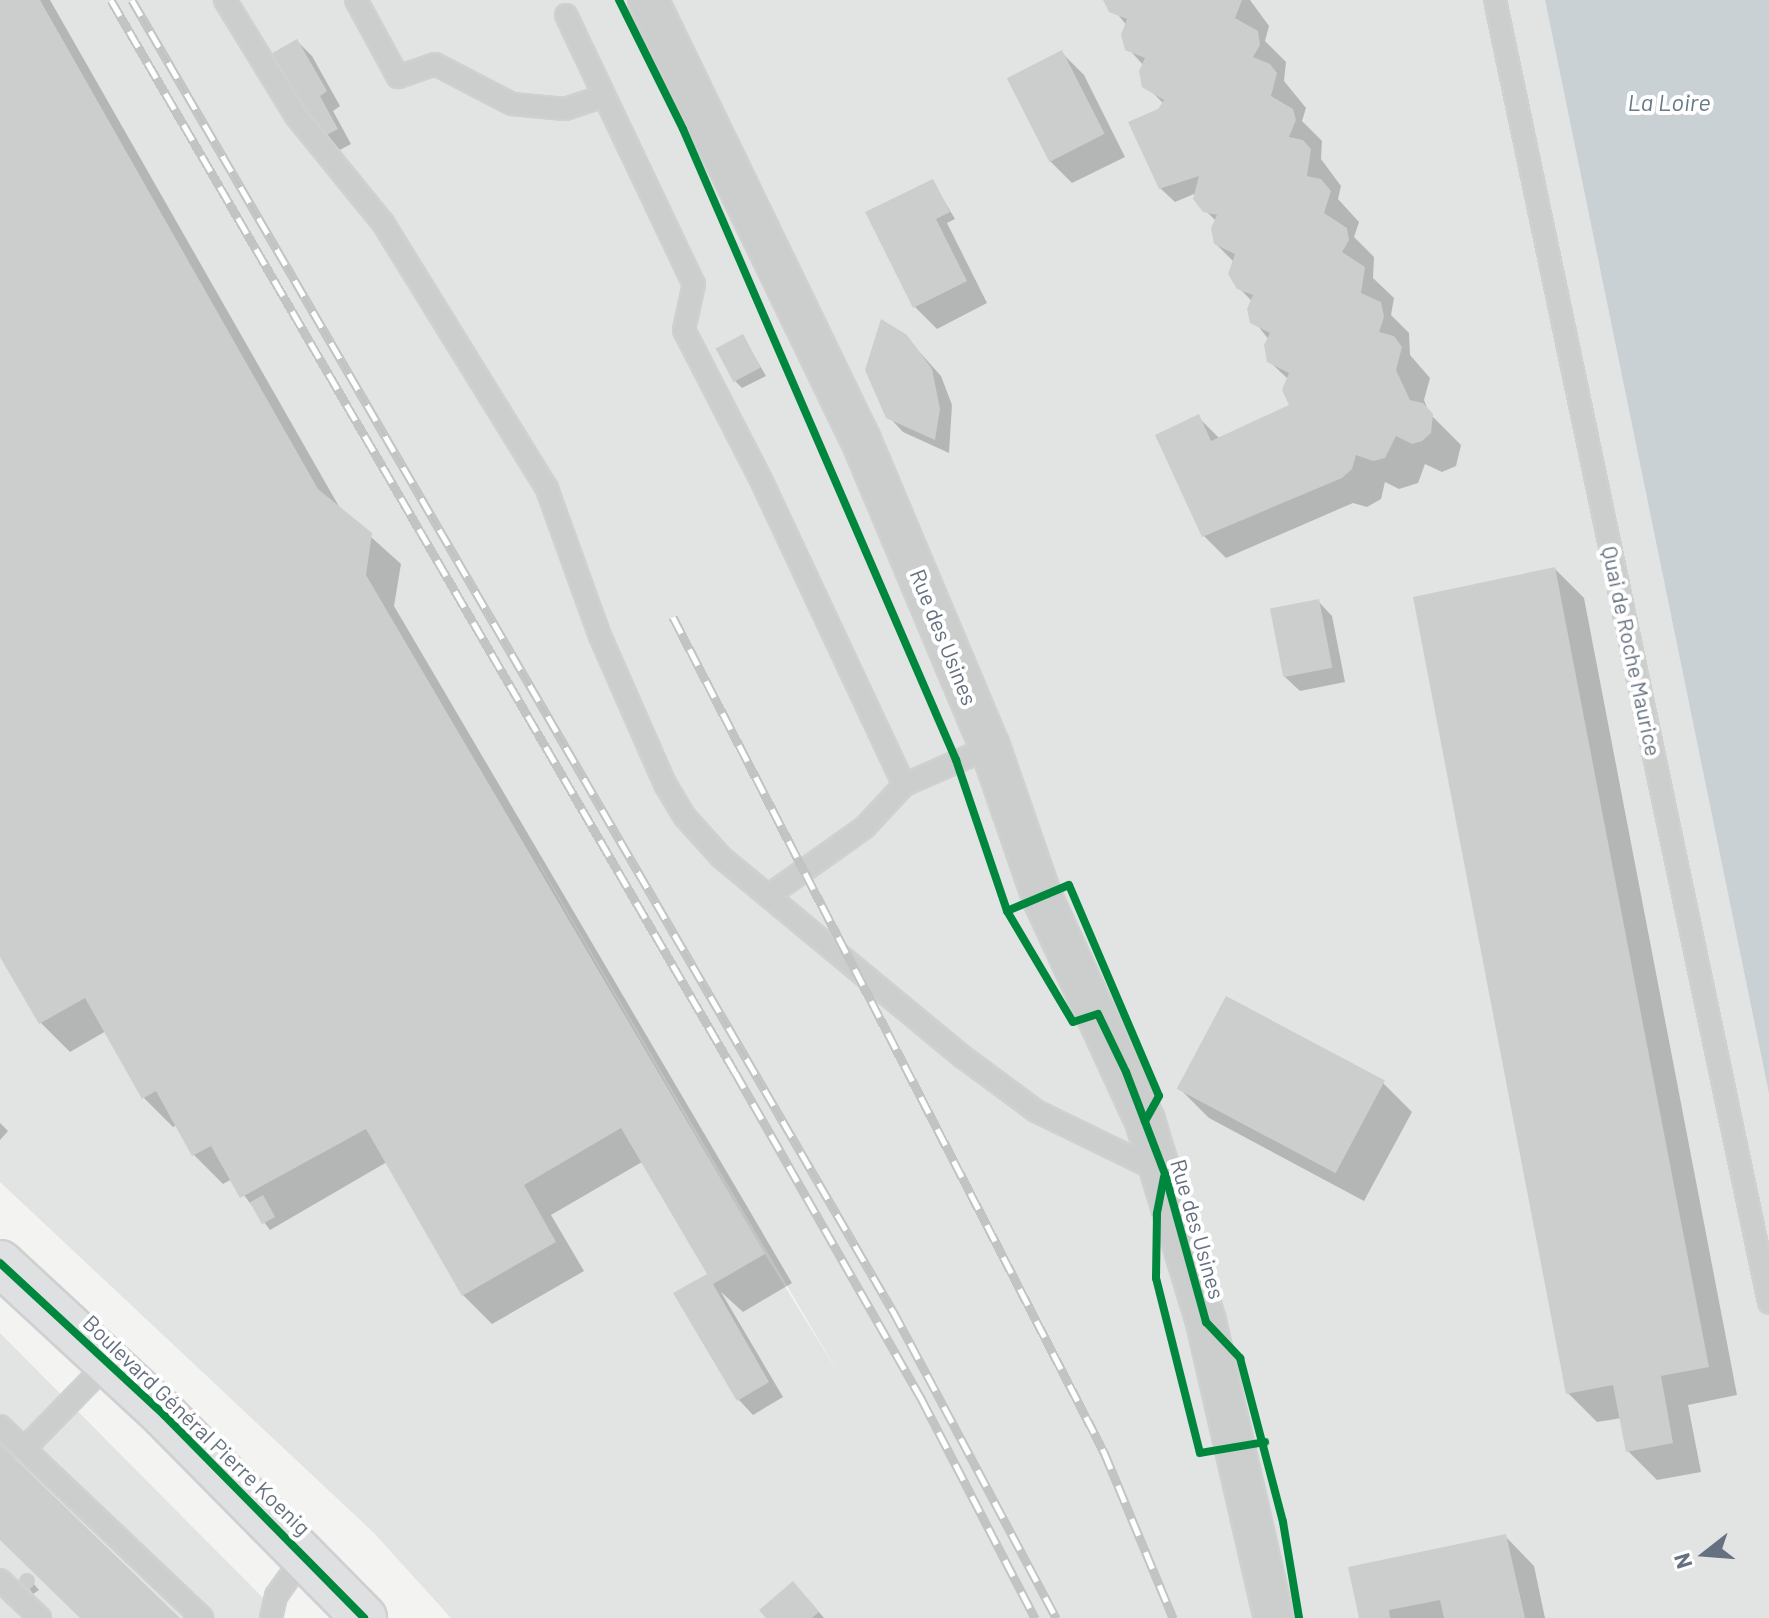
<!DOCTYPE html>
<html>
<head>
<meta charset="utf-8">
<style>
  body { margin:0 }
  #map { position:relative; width:1769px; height:1618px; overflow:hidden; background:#f3f3f2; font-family:Barlow,sans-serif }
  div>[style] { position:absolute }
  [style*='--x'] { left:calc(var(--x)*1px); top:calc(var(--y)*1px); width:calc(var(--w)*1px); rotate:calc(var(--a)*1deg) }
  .built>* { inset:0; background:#e2e3e3 }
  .water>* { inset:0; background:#cad1d5 }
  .shadow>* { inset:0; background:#0003 }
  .building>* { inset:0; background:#cccece; transform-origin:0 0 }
  .round { border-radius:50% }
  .roads { filter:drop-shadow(2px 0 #cfd0d0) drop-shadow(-2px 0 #cfd0d0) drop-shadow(0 2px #cfd0d0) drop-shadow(0 -2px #cfd0d0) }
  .lane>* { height:20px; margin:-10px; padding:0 10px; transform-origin:10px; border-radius:10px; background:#cccdcd }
  .street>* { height:38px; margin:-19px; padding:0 19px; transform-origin:19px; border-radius:19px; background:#cccdcd }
  .primary>* { height:44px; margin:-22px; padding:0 22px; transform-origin:22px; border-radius:22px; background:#dfe0e1 }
  .rail>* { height:9px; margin-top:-4.5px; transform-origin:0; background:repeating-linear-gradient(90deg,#fff 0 18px,#c2c3c3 0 36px); box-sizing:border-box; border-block:2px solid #c2c3c3 }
  .cycleway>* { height:8px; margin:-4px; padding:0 4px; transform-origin:4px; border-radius:4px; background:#00873e }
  span { translate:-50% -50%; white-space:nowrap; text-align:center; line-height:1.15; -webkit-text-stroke:8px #fff; paint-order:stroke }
  .street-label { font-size:22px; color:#657180 }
  .water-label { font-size:24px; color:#667985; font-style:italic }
  .north { position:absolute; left:1665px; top:1514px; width:80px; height:80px; -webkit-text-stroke:6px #fff; paint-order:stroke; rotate:253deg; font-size:22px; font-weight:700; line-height:32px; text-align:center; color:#657180 }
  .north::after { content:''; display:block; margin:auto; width:28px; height:36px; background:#657180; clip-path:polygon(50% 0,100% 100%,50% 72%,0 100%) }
</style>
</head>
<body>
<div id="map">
  <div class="built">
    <i style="clip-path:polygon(evenodd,0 0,1545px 0,1769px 1094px,1769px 1618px,451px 1618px,374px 1533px,0 1182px,0 0,538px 863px,539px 863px,840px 1376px,765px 1254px,538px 863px)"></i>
    <i style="clip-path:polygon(0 1333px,283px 1618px,0 1618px)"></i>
  </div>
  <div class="water">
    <i style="clip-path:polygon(1545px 0,1769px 0,1769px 1094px)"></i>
  </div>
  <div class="shadow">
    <i style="clip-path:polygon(0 0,50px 0,341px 510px,401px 564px,394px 606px,792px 1283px,743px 1312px,721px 1292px,783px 1397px,753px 1415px,739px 1400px,675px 1294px,713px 1283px,642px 1162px,551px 1215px,584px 1271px,492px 1324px,463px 1295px,387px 1162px,270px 1230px,232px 1179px,223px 1184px,194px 1155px,177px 1125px,173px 1127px,144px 1098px,106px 1031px,70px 1052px,41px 1023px,0 953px)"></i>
    <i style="clip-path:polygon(1106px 0,1250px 0,1269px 26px,1265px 41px,1286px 62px,1284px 81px,1306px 108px,1302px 121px,1322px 141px,1321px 159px,1341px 186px,1338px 199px,1359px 222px,1354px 237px,1374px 257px,1373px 278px,1394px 298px,1391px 315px,1409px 333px,1410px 355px,1430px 378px,1424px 400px,1429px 413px,1461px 445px,1456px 466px,1442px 472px,1425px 464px,1418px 483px,1399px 489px,1385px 482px,1381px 499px,1367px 507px,1353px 503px,1226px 558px,1204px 536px,1198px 417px,1220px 439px,1296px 410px,1289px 380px,1269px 361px,1269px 340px,1248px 313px,1253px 302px,1239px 288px,1235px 263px,1215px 243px,1216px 221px,1197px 202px,1199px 192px,1175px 202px,1160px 188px,1158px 111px,1164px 104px,1142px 82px,1145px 67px,1125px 45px,1128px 27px)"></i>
    <i style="clip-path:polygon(297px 41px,312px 56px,340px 106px,333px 111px,351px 144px,334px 153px,319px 138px)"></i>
    <i style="clip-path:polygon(1062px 53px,1084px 75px,1125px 157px,1072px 183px,1050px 161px)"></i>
    <i style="clip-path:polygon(933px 182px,955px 219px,947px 223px,987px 303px,937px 329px,915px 307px)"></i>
    <i style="clip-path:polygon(743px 337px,766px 376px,742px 388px,735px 381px)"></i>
    <i style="clip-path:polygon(906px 337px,941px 376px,952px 405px,949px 453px,903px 432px,888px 416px)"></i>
    <i style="clip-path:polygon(1555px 569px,1584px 598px,1737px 1395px,1688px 1405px,1701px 1472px,1657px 1480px,1628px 1451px,1622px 1418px,1597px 1422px,1568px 1393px)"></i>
    <i style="clip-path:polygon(1318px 601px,1332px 616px,1345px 682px,1300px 691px,1285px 677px)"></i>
    <i style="clip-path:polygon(1383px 1083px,1412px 1112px,1364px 1201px,1209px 1118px,1180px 1089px)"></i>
    <i style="clip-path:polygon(0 1123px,8px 1131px,0 1140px)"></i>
    <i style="clip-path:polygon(1505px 1536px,1534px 1566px,1545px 1618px,1361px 1618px)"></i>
    <i style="clip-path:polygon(27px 1576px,39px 1590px,33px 1594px,22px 1579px)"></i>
    <i style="clip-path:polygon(807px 1598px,824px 1618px,768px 1618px)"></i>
  </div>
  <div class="building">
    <i style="clip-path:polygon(0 0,40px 0,318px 489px,372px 533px,366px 575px,765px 1254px,713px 1284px,769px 1382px,737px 1401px,673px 1293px,707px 1274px,621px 1128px,524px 1185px,556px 1242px,462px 1296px,366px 1129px,240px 1198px,211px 1146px,192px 1156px,156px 1091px,142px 1099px,85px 998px,39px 1024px,0 957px)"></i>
    <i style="clip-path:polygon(1103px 0,1242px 0,1235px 18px,1258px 31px,1260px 45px,1253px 57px,1270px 64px,1277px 73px,1271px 96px,1293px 109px,1296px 120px,1289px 137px,1303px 140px,1311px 149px,1307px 176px,1321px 179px,1331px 191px,1324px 213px,1347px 228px,1349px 240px,1342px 252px,1365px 267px,1361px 293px,1381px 302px,1384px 317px,1379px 332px,1394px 336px,1402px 347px,1396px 370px,1410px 400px,1423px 403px,1433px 414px,1431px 433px,1422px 441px,1412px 444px,1396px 436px,1385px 458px,1373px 461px,1356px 455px,1352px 469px,1342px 478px,1202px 537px,1155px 435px,1199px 414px,1211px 441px,1289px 405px,1282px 390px,1289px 373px,1267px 362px,1264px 345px,1270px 333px,1250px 323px,1247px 309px,1253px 295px,1237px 289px,1228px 274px,1235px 254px,1214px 244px,1211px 228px,1217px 215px,1203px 212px,1193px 199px,1199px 176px,1159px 189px,1128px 122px,1158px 109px,1164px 100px,1142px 87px,1139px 71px,1145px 58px,1125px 50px,1121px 35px,1127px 19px,1109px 12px)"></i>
    <i style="clip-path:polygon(297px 39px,327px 91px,320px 96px,338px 129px,317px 140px,264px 58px)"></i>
    <i style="left:1062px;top:50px;width:94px;height:62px;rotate:63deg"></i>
    <i style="clip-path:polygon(933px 179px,950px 212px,936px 219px,967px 281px,913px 308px,865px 212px)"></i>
    <i style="clip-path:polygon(881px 319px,907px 335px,932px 369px,940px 409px,935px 440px,886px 418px,865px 370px)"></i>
    <i style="left:743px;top:334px;width:38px;height:31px;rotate:62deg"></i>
    <i style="clip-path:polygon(1555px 567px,1709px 1367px,1661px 1376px,1673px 1443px,1626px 1452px,1613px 1385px,1566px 1394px,1413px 597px)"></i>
    <i style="left:1319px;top:599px;width:70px;height:50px;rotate:79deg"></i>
    <i style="left:1226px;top:996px;width:180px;height:105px;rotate:28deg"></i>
    <i style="left:263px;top:1195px;width:25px;height:15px;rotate:61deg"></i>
    <i style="clip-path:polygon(0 1444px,180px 1618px,80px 1618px,0 1540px)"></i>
    <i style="clip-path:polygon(1506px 1534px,1525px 1618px,1444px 1618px,1440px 1600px,1389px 1610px,1390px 1618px,1359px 1618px,1348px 1567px)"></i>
    <i class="round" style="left:19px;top:1573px;width:16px;height:16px"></i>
    <i style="clip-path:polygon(793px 1581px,819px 1612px,812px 1618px,766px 1618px,759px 1610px)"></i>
  </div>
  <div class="roads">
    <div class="lane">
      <i style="--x:225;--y:0;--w:136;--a:58.5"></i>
      <i style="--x:296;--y:116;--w:138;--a:50.9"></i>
      <i style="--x:383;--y:223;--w:312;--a:58.3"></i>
      <i style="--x:547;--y:489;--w:156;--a:70.2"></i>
      <i style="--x:600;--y:636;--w:162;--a:66.3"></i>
      <i style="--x:665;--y:784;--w:39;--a:59"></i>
      <i style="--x:685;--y:817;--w:54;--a:48"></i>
      <i style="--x:721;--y:857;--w:314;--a:39.6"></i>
      <i style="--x:963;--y:1057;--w:91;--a:36.5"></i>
      <i style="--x:1036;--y:1111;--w:139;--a:26"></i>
      <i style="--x:356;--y:0;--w:88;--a:61.4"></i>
      <i style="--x:398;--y:77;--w:39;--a:-19"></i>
      <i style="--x:435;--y:64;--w:87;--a:27.5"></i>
      <i style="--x:512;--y:104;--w:53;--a:5.4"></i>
      <i style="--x:565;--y:109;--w:41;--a:-18.4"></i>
      <i style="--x:1495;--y:0;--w:1331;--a:78.12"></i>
      <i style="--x:566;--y:15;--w:298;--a:64.6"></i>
      <i style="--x:694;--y:284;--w:47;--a:102.3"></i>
      <i style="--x:684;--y:330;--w:171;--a:62.8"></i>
      <i style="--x:762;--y:482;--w:335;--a:64.9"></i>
      <i style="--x:768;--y:896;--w:119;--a:-35.4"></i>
      <i style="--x:865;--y:827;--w:57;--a:-47.1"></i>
      <i style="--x:904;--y:785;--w:94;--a:-23.8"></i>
      <i style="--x:0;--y:1426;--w:279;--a:43.5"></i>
      <i style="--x:25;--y:1448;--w:120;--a:-45.7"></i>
      <i style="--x:0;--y:1580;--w:55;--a:43.5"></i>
      <i style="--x:271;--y:1618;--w:23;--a:-77"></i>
      <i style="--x:276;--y:1596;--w:50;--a:-54.7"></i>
    </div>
    <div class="street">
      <i style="--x:648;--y:0;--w:487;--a:64.2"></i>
      <i style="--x:860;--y:438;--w:335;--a:67.2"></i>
      <i style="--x:990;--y:747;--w:159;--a:70.9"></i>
      <i style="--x:1042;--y:897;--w:247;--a:65.3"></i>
      <i style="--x:1145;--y:1121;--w:210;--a:73.1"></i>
      <i style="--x:1206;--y:1322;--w:304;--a:77.1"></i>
    </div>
    <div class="primary">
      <i style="--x:0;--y:1263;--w:224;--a:42.8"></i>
      <i style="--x:164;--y:1415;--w:285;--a:45.4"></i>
    </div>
  </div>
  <div class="rail">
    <i style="--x:111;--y:0;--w:1240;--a:59.8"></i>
    <i style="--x:735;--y:1072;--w:378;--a:60.3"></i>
    <i style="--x:922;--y:1400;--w:246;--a:62.6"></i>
    <i style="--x:132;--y:0;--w:1516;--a:59.87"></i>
    <i style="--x:893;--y:1311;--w:348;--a:62"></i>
    <i style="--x:673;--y:617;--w:940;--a:62.7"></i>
    <i style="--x:1104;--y:1452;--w:180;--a:67.4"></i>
  </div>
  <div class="cycleway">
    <i style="--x:619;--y:0;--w:144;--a:63.6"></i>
    <i style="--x:683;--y:129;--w:688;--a:66.6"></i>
    <i style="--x:956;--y:760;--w:159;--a:71.3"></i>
    <i style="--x:1007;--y:911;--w:129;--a:59.3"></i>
    <i style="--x:1073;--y:1022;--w:26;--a:-18"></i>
    <i style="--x:1098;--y:1014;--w:64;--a:64.2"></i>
    <i style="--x:1126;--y:1072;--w:109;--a:69.1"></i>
    <i style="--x:1165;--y:1174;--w:154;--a:74.5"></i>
    <i style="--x:1206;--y:1322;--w:50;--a:46.6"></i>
    <i style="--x:1240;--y:1358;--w:170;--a:75.3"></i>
    <i style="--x:1283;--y:1522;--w:97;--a:80.5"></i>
    <i style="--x:1007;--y:911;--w:67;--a:-22.8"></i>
    <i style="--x:1069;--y:885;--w:229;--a:66.9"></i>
    <i style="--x:1159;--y:1096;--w:29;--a:119"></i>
    <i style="--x:1164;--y:1177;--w:38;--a:101"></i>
    <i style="--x:1157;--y:1214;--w:64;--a:90.9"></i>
    <i style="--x:1156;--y:1278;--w:180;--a:75.9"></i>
    <i style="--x:1200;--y:1453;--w:66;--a:-9.6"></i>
    <i style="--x:0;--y:1263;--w:224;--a:42.8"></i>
    <i style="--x:164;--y:1415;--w:285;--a:45.4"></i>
  </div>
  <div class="street-label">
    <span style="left:944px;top:637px;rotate:68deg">Rue des Usines</span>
    <span style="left:1632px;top:651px;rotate:78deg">Quai de Roche Maurice</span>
    <span style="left:1198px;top:1229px;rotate:74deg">Rue des Usines</span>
    <span style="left:197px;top:1425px;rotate:44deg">Boulevard Général Pierre Koenig</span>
  </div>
  <div class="water-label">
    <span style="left:1669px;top:102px">La Loire</span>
  </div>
  <div class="north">N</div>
</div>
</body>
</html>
